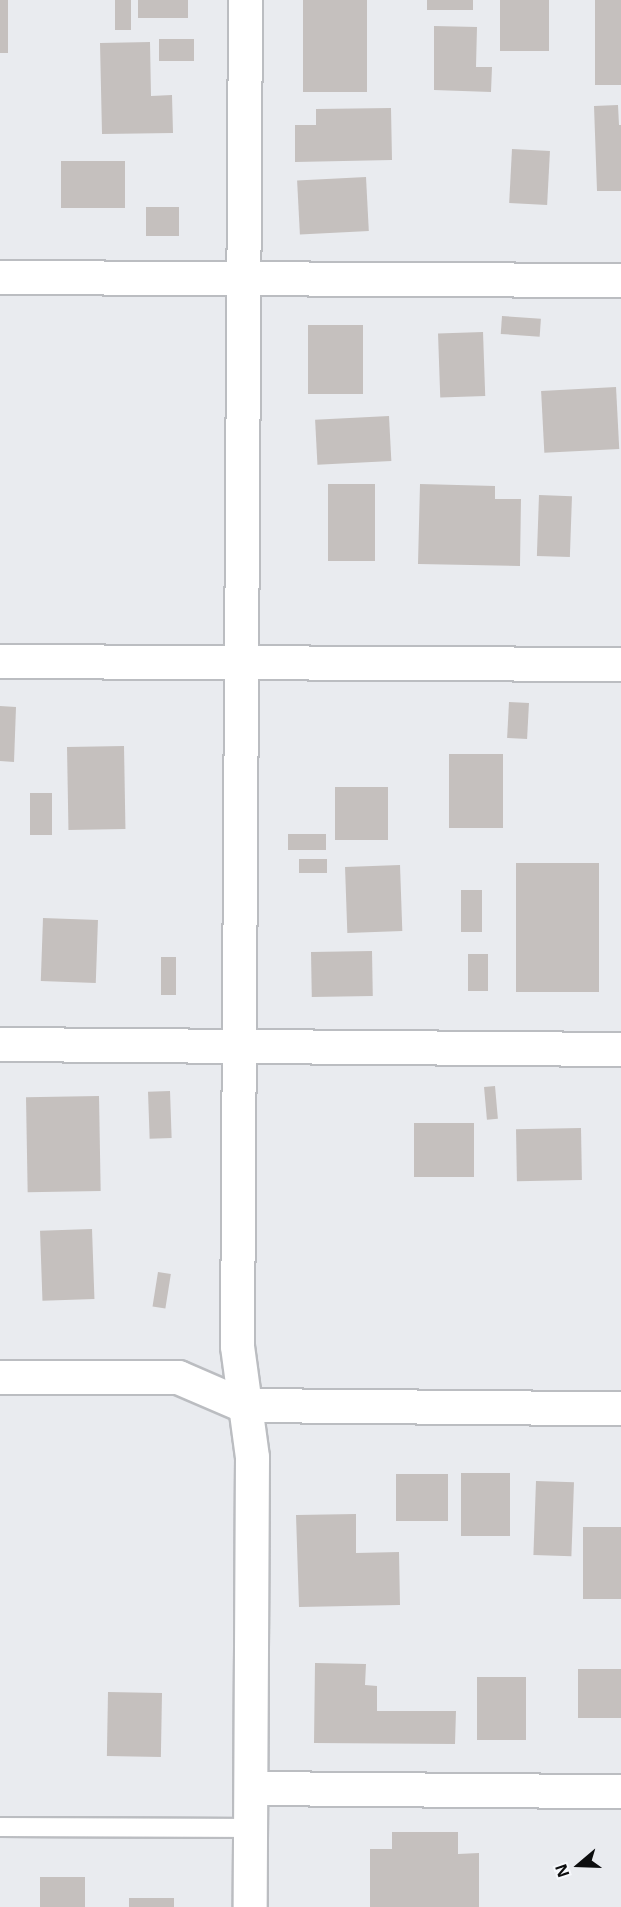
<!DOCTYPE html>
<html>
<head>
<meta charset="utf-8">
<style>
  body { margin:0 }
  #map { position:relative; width:621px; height:1907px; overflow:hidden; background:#e9ebef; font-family:"Open Sans",sans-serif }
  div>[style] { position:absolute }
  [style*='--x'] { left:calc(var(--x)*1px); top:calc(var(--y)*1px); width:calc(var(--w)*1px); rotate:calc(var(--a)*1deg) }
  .building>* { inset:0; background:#c5c0be; transform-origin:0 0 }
  .roads { filter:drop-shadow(2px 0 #bbbdc1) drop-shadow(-2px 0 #bbbdc1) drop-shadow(0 2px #bbbdc1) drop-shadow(0 -2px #bbbdc1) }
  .lane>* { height:18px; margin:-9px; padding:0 9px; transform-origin:9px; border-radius:9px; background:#fff }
  .street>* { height:33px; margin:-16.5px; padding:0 16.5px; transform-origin:16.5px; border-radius:16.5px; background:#fff }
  span { translate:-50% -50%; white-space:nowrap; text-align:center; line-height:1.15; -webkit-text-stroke:4.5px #f6f8fc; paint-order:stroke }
  .north { position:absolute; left:549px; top:1835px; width:60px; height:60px; -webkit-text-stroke:4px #f6f8fc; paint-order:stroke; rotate:251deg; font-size:16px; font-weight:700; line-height:24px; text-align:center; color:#0c0d0e }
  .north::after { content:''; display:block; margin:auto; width:21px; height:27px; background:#0c0d0e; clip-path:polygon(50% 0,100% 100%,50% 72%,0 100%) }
</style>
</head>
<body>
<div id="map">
  <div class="building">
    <i style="left:0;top:0;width:8px;height:53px"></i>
    <i style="left:115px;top:0;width:16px;height:30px"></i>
    <i style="left:138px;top:0;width:50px;height:18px"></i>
    <i style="left:303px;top:0;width:64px;height:92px"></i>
    <i style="left:427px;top:0;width:46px;height:10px"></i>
    <i style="left:500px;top:0;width:49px;height:51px"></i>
    <i style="left:595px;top:0;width:26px;height:85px"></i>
    <i style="clip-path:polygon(434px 26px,477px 27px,476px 67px,492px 67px,491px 92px,434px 90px)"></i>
    <i style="left:159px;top:39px;width:35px;height:22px"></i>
    <i style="clip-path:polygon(150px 42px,151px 96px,172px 95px,173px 133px,102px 134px,100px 43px)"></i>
    <i style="clip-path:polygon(618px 105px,619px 125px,621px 125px,621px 191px,597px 191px,594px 106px)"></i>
    <i style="clip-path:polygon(391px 108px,392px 160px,295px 162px,295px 125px,316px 125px,316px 109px)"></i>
    <i style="left:512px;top:149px;width:38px;height:54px;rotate:3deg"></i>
    <i style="left:61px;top:161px;width:64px;height:47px"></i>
    <i style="left:366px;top:177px;width:54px;height:69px;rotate:87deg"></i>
    <i style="left:146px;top:207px;width:33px;height:29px"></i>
    <i style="left:502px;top:316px;width:39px;height:18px;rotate:4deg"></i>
    <i style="left:308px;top:325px;width:55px;height:69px"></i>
    <i style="left:483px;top:332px;width:64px;height:45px;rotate:88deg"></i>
    <i style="left:616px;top:387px;width:62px;height:75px;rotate:87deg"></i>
    <i style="left:389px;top:416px;width:45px;height:74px;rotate:87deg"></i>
    <i style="left:328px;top:484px;width:47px;height:77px"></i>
    <i style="clip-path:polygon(420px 484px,495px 486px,495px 499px,521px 499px,520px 566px,418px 564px)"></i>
    <i style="left:539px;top:495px;width:33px;height:61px;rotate:2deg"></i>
    <i style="left:509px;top:702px;width:20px;height:36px;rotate:3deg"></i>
    <i style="clip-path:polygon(0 706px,16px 707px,14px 762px,0 761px)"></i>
    <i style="left:124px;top:746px;width:83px;height:57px;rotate:89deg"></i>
    <i style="left:449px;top:754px;width:54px;height:74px"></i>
    <i style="left:335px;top:787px;width:53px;height:53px"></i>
    <i style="left:30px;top:793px;width:22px;height:42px"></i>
    <i style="left:288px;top:834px;width:38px;height:16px"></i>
    <i style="left:299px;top:859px;width:28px;height:14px"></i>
    <i style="left:516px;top:863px;width:83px;height:129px"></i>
    <i style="left:400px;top:865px;width:66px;height:55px;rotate:88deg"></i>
    <i style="left:461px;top:890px;width:21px;height:42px"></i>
    <i style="left:43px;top:918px;width:55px;height:63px;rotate:2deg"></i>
    <i style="left:372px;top:951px;width:45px;height:61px;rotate:89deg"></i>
    <i style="left:468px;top:954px;width:20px;height:37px"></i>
    <i style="left:161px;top:957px;width:15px;height:38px"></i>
    <i style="left:495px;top:1086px;width:33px;height:11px;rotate:85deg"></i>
    <i style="left:170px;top:1091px;width:47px;height:22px;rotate:88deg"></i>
    <i style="left:99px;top:1096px;width:95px;height:73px;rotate:89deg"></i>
    <i style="left:414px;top:1123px;width:60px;height:54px"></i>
    <i style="left:581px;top:1128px;width:52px;height:65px;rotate:89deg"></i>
    <i style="left:92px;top:1229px;width:70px;height:52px;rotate:88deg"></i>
    <i style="left:158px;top:1272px;width:13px;height:35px;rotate:9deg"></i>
    <i style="left:461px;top:1473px;width:49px;height:63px"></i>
    <i style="left:396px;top:1474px;width:52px;height:47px"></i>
    <i style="left:536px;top:1481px;width:38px;height:74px;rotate:2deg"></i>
    <i style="clip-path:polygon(356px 1514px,356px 1553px,399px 1552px,400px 1605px,299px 1607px,296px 1515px)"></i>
    <i style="left:621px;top:1527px;width:72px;height:38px;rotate:90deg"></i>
    <i style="clip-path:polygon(315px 1663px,366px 1664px,365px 1685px,377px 1686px,377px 1711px,456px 1711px,455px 1744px,314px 1743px)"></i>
    <i style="left:621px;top:1669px;width:49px;height:43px;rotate:90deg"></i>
    <i style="left:477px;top:1677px;width:49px;height:63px"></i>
    <i style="left:108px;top:1692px;width:54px;height:64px;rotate:1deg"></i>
    <i style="clip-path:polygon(392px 1832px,458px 1832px,458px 1854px,479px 1853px,479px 1907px,370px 1907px,370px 1849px,392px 1849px)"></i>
    <i style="left:40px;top:1877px;width:45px;height:30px"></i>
    <i style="left:174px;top:1898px;width:9px;height:45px;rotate:90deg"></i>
  </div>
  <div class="roads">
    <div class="lane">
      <i style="--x:0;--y:1827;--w:251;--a:0.2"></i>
    </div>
    <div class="street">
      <i style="--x:245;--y:0;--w:1346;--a:90.34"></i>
      <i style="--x:237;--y:1346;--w:112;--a:82.3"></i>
      <i style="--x:252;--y:1457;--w:450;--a:90.3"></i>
      <i style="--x:0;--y:277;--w:621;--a:0.28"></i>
      <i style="--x:0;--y:661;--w:621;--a:0.28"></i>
      <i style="--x:0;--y:1044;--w:621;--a:0.46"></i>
      <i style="--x:0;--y:1377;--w:178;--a:0"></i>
      <i style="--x:178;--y:1377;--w:71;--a:23.3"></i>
      <i style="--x:243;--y:1405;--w:378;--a:0.5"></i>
      <i style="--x:251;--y:1788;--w:370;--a:0.5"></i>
    </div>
  </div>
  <div class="north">N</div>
</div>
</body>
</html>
